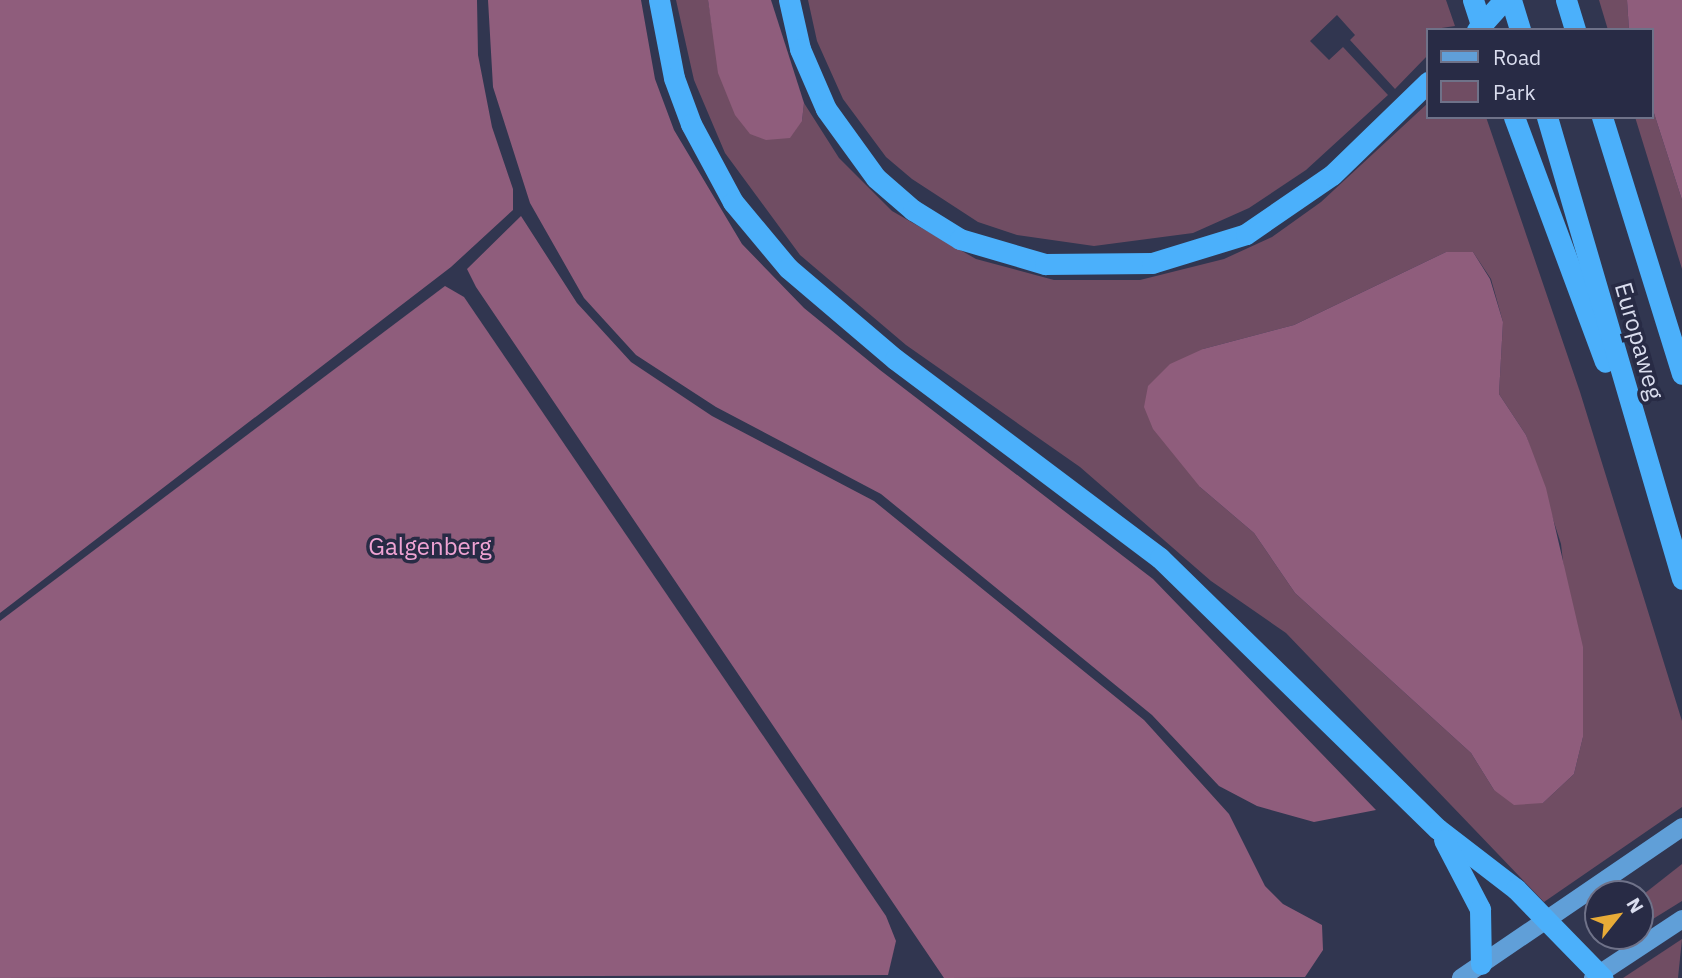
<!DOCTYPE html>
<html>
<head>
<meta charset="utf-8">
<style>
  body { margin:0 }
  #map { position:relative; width:1682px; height:978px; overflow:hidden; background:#313650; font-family:"IBM Plex Sans",sans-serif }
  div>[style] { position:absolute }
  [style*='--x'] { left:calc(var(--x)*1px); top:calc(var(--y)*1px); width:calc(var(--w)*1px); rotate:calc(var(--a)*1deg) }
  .green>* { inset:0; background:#704d63 }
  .forest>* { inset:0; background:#8f5d7c }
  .major>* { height:18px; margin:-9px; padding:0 9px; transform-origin:9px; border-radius:9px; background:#609fd8 }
  .highway>* { height:21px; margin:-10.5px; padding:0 10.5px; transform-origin:10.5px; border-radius:10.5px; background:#4bb0fb }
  span { translate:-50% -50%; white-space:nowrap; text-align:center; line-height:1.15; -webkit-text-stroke:7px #282b45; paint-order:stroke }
  .street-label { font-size:24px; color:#daddee }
  .park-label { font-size:24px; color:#efa3d3 }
  .legend { position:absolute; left:1426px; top:28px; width:228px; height:91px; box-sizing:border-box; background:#282b45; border:2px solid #6f7289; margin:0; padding:9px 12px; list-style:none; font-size:21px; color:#daddee }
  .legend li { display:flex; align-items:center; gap:14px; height:35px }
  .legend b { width:35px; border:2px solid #6f7289 }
  .north { position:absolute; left:1584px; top:880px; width:70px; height:70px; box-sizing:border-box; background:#282b45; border:2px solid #6f7289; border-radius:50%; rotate:59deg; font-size:19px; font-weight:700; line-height:28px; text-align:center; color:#daddee }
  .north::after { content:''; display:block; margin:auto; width:24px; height:32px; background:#e8ab37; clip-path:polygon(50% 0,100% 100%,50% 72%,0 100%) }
</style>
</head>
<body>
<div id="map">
  <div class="green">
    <i style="clip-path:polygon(evenodd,676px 0,708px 0,713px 32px,802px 121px,804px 103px,839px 158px,892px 211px,976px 259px,1054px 280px,1140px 280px,1224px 259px,1272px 237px,1321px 202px,1428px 103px,1428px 117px,1486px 117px,1580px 392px,1682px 721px,1682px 807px,1544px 902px,1286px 633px,1211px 581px,1080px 467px,906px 345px,800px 255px,725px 153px,694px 80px,676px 0,1446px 252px,1473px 252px,1491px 279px,1503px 322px,1499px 394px,1526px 435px,1561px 544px,1583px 737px,1574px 774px,1543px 803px,1494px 790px,1471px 753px,1295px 593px,1254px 533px,1200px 487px,1203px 349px,1294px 325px,1446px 252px)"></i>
    <i style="clip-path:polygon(808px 0,1446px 0,1455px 26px,1428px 30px,1428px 55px,1395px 89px,1350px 40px,1355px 35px,1337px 15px,1310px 41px,1329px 60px,1343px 47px,1388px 95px,1306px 170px,1249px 208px,1193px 233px,1094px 246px,1017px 235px,978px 222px,912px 179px,886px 157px,843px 99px,817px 41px)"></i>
    <i style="clip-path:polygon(1599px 0,1627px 0,1629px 30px,1608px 30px)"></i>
    <i style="clip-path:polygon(1652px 107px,1682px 200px,1682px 269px,1635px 117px,1652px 117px)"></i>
    <i style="clip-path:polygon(1682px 864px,1682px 901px,1640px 927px,1640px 897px)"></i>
    <i style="clip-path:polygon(1682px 939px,1678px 978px,1623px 978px)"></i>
  </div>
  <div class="forest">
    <i style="clip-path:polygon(0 0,477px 0,478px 55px,492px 127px,513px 189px,513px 210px,451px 267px,0 613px)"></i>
    <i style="clip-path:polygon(488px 0,641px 0,655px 79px,674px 130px,742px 244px,804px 308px,880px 370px,1153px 579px,1376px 810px,1314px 822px,1257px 806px,1219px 786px,1152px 715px,881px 494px,716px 407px,636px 355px,584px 298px,530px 203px,493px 87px)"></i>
    <i style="clip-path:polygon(708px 0,771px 0,804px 103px,802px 121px,790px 138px,766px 140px,750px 134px,735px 115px,718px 73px)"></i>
    <i style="clip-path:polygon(1627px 0,1682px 0,1682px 200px,1652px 107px,1652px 30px,1629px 30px)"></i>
    <i style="clip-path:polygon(521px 216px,577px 303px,631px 362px,712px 416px,874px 501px,1144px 720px,1229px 814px,1265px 886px,1283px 904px,1322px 925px,1323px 950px,1305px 977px,944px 978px,476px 287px,467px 269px)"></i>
    <i style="clip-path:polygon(1446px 252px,1473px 252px,1490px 279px,1503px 322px,1499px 394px,1526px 435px,1546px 488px,1583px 647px,1583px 737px,1574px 774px,1543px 803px,1514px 805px,1494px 790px,1471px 753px,1295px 593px,1254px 533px,1200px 487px,1153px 429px,1144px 407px,1148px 386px,1170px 364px,1203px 349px,1294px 325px)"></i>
    <i style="clip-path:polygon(445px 286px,464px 297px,886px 916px,896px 941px,888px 975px,0 978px,0 621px)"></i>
  </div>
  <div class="major">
    <i style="--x:1461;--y:978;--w:268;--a:-34.3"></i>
    <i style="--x:1593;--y:978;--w:107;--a:-33.5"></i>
  </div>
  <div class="highway">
    <i style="--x:659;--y:0;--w:79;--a:79.1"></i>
    <i style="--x:674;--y:78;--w:49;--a:69.7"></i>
    <i style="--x:691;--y:124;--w:89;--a:61.7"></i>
    <i style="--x:733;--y:202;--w:86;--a:50.2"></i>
    <i style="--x:788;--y:268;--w:140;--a:40.4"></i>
    <i style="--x:895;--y:359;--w:331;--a:36.9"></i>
    <i style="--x:1160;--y:558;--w:388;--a:44.3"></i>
    <i style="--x:1438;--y:829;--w:98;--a:37.6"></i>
    <i style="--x:1516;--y:889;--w:124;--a:45.7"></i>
    <i style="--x:789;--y:0;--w:50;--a:77.3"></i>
    <i style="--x:800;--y:49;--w:65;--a:66.6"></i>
    <i style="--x:826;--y:109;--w:85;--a:54.1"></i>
    <i style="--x:876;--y:178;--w:49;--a:40.9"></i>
    <i style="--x:913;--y:210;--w:55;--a:31.7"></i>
    <i style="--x:960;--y:239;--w:89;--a:16.4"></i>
    <i style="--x:1045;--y:264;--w:107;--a:-0.5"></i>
    <i style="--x:1152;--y:263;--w:98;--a:-17.1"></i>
    <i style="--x:1246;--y:234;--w:104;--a:-34.5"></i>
    <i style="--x:1332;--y:175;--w:134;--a:-44.1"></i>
    <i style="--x:1473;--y:0;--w:32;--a:72"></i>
    <i style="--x:1511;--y:0;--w:31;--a:73"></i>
    <i style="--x:1566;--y:0;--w:31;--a:73"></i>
    <i style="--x:1477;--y:30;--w:40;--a:-48"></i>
    <i style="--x:1514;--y:117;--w:261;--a:69.6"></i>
    <i style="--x:1547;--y:117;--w:481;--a:73.7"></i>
    <i style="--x:1602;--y:117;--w:269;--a:72.7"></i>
    <i style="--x:1444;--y:840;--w:78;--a:62.4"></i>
    <i style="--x:1480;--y:909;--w:55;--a:89"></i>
  </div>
  <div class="street-label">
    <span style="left:1639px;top:341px;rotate:74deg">Europaweg</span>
  </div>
  <div class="park-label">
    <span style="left:430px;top:547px">Galgenberg</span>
  </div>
  <ul class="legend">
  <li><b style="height:9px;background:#609fd8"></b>Road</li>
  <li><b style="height:19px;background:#704d63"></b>Park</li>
  </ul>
  <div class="north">N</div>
</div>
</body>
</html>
